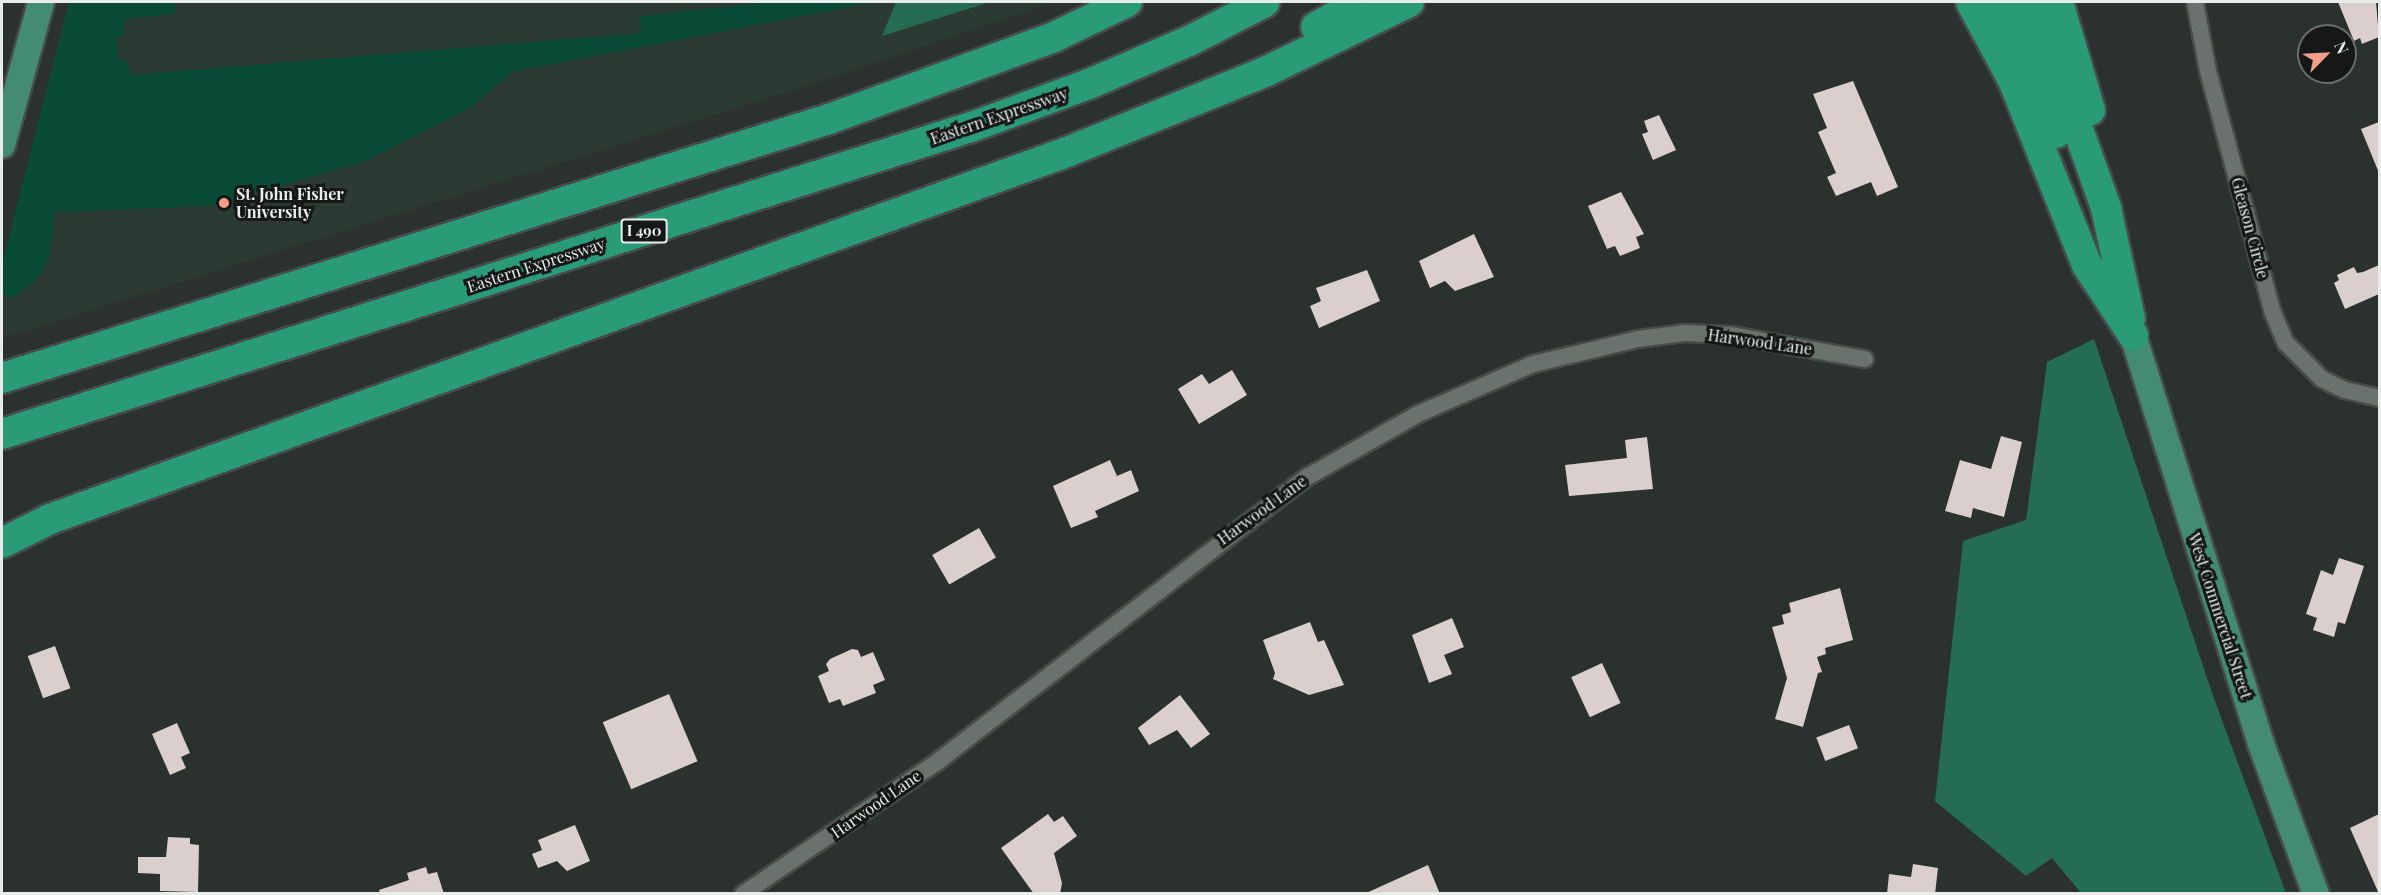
<!DOCTYPE html>
<html>
<head>
<meta charset="utf-8">
<style>
  body { margin:0 }
  #map { position:relative; width:2381px; height:895px; overflow:hidden; background:#2a312e; font-family:"Playfair Display",serif }
  div>[style] { position:absolute }
  [style*='--x'] { left:calc(var(--x)*1px); top:calc(var(--y)*1px); width:calc(var(--w)*1px); rotate:calc(var(--a)*1deg) }
  .built>* { inset:0; background:#2c3a34 }
  .green>* { inset:0; background:#0a4b37 }
  .forest>* { inset:0; background:#246c53 }
  .building>* { inset:0; background:#dacfcc; transform-origin:0 0 }
  .roads { filter:drop-shadow(2px 0 #454c49) drop-shadow(-2px 0 #454c49) drop-shadow(0 2px #454c49) drop-shadow(0 -2px #454c49) }
  .street>* { height:16px; margin:-8px; padding:0 8px; transform-origin:8px; border-radius:8px; background:#69726d }
  .primary>* { height:26px; margin:-13px; padding:0 13px; transform-origin:13px; border-radius:13px; background:#438b72 }
  .highway>* { height:30px; margin:-15px; padding:0 15px; transform-origin:15px; border-radius:15px; background:#299b76 }
  .dots>* { width:16px; height:16px; translate:-50% -50%; box-sizing:border-box; border:3px solid #151817; border-radius:50% }
  span { translate:-50% -50%; white-space:nowrap; text-align:center; line-height:1.15; -webkit-text-stroke:6px #151817; paint-order:stroke }
  .shield-label span { padding:2px 4px; background:#151817; border:2px solid; border-radius:4px; -webkit-text-stroke-width:0 }
  .shield-label { font-size:15px; color:#e8edeb; font-weight:700 }
  .street-label { font-size:16px; color:#e8edeb }
  .poi-label { font-size:16px; color:#e8edeb; font-weight:700 }
  .left { translate:0 -50%; text-align:left }
  .frame { position:absolute; inset:0; border:3px solid #e8edeb; pointer-events:none }
  .north { position:absolute; left:2297px; top:24px; width:60px; height:60px; box-sizing:border-box; background:#151817; border:2px solid #696d6c; border-radius:50%; rotate:66deg; font-size:16px; font-weight:700; line-height:24px; text-align:center; color:#e8edeb }
  .north::after { content:''; display:block; margin:auto; width:21px; height:27px; background:#f49d8b; clip-path:polygon(50% 0,100% 100%,50% 72%,0 100%) }
</style>
</head>
<body>
<div id="map">
  <div class="built">
    <i style="clip-path:polygon(69px 2px,1055px 2px,822px 81px,2px 338px,2px 264px)"></i>
  </div>
  <div class="green">
    <i style="clip-path:polygon(69px 2px,175px 2px,176px 14px,124px 19px,124px 35px,117px 36px,118px 58px,128px 61px,130px 75px,641px 33px,640px 16px,770px 2px,870px 3px,512px 72px,472px 107px,366px 161px,210px 206px,55px 212px,49px 259px,35px 281px,12px 298px,2px 294px,2px 264px)"></i>
  </div>
  <div class="forest">
    <i style="clip-path:polygon(896px 2px,990px 2px,882px 36px)"></i>
    <i style="clip-path:polygon(2094px 339px,2212px 693px,2286px 893px,2081px 893px,2052px 858px,2026px 876px,1935px 801px,1963px 541px,2026px 520px,2047px 362px)"></i>
  </div>
  <div class="building">
    <i style="clip-path:polygon(2338px 2px,2376px 2px,2379px 37px,2362px 44px,2360px 38px,2354px 41px)"></i>
    <i style="clip-path:polygon(1853px 81px,1898px 187px,1877px 196px,1871px 182px,1836px 196px,1827px 177px,1836px 173px,1818px 132px,1827px 128px,1813px 94px)"></i>
    <i style="clip-path:polygon(1659px 115px,1676px 150px,1653px 160px,1642px 134px,1648px 132px,1644px 121px)"></i>
    <i style="clip-path:polygon(2379px 122px,2379px 173px,2361px 129px)"></i>
    <i style="clip-path:polygon(1621px 192px,1644px 234px,1636px 237px,1640px 248px,1620px 256px,1615px 246px,1607px 249px,1588px 206px)"></i>
    <i style="clip-path:polygon(1474px 234px,1494px 277px,1455px 291px,1445px 281px,1430px 288px,1419px 261px)"></i>
    <i style="clip-path:polygon(2379px 265px,2379px 294px,2345px 309px,2334px 283px,2339px 280px,2337px 275px,2354px 267px,2357px 273px,2363px 272px)"></i>
    <i style="clip-path:polygon(1367px 270px,1380px 301px,1319px 328px,1310px 306px,1321px 301px,1316px 288px)"></i>
    <i style="clip-path:polygon(1232px 370px,1247px 395px,1199px 424px,1178px 389px,1202px 374px,1209px 384px)"></i>
    <i style="clip-path:polygon(2001px 436px,2022px 442px,2004px 517px,1973px 508px,1971px 518px,1945px 511px,1960px 460px,1991px 469px)"></i>
    <i style="clip-path:polygon(1647px 437px,1653px 489px,1569px 496px,1565px 465px,1627px 458px,1625px 440px)"></i>
    <i style="clip-path:polygon(1110px 460px,1117px 476px,1131px 470px,1139px 491px,1095px 511px,1098px 517px,1071px 528px,1053px 486px)"></i>
    <i style="left:979px;top:528px;width:34px;height:54px;rotate:60deg"></i>
    <i style="clip-path:polygon(2339px 558px,2364px 566px,2345px 624px,2338px 622px,2334px 637px,2313px 630px,2317px 618px,2306px 614px,2321px 570px,2333px 575px)"></i>
    <i style="clip-path:polygon(1840px 588px,1853px 640px,1825px 648px,1826px 654px,1817px 657px,1822px 672px,1818px 673px,1803px 727px,1775px 719px,1787px 678px,1772px 627px,1784px 624px,1782px 615px,1791px 612px,1789px 603px)"></i>
    <i style="clip-path:polygon(1452px 618px,1464px 647px,1444px 655px,1452px 674px,1429px 683px,1412px 635px)"></i>
    <i style="clip-path:polygon(1310px 622px,1318px 642px,1324px 640px,1344px 685px,1309px 695px,1273px 679px,1275px 673px,1263px 640px)"></i>
    <i style="left:55px;top:646px;width:45px;height:29px;rotate:70deg"></i>
    <i style="clip-path:polygon(852px 649px,858px 650px,861px 657px,873px 652px,885px 680px,873px 685px,876px 693px,843px 706px,840px 699px,829px 703px,818px 676px,829px 671px,826px 664px,830px 659px)"></i>
    <i style="left:1602px;top:663px;width:44px;height:34px;rotate:65deg"></i>
    <i style="left:669px;top:694px;width:73px;height:72px;rotate:67deg"></i>
    <i style="clip-path:polygon(1180px 695px,1210px 734px,1191px 748px,1177px 730px,1149px 745px,1138px 728px)"></i>
    <i style="clip-path:polygon(177px 723px,190px 753px,181px 757px,186px 768px,170px 775px,152px 734px)"></i>
    <i style="left:1849px;top:725px;width:25px;height:35px;rotate:69deg"></i>
    <i style="clip-path:polygon(1048px 814px,1054px 822px,1063px 816px,1077px 836px,1054px 853px,1062px 883px,1060px 894px,1034px 894px,1001px 848px)"></i>
    <i style="clip-path:polygon(2379px 814px,2379px 894px,2350px 828px)"></i>
    <i style="clip-path:polygon(575px 825px,590px 861px,567px 871px,557px 861px,538px 868px,532px 854px,542px 850px,538px 840px)"></i>
    <i style="clip-path:polygon(168px 837px,190px 838px,190px 844px,199px 845px,198px 892px,160px 891px,160px 874px,138px 873px,138px 857px,166px 857px)"></i>
    <i style="clip-path:polygon(1913px 864px,1938px 868px,1935px 894px,1887px 894px,1889px 874px,1911px 877px)"></i>
    <i style="clip-path:polygon(1428px 865px,1440px 894px,1364px 894px)"></i>
    <i style="clip-path:polygon(426px 867px,428px 874px,437px 872px,444px 894px,380px 894px,379px 890px,409px 880px,407px 873px)"></i>
  </div>
  <div class="roads">
    <div class="street">
      <i style="--x:2195;--y:2;--w:70;--a:79.3"></i>
      <i style="--x:2208;--y:71;--w:251;--a:75"></i>
      <i style="--x:2273;--y:313;--w:33;--a:67"></i>
      <i style="--x:2286;--y:343;--w:51;--a:45"></i>
      <i style="--x:2322;--y:379;--w:25;--a:26"></i>
      <i style="--x:2345;--y:390;--w:36;--a:13"></i>
      <i style="--x:743;--y:894;--w:235;--a:-34.2"></i>
      <i style="--x:937;--y:762;--w:469;--a:-37.6"></i>
      <i style="--x:1309;--y:476;--w:125;--a:-29.6"></i>
      <i style="--x:1418;--y:414;--w:125;--a:-23.5"></i>
      <i style="--x:1533;--y:364;--w:108;--a:-13.4"></i>
      <i style="--x:1638;--y:339;--w:46;--a:-7.4"></i>
      <i style="--x:1684;--y:333;--w:46;--a:2.5"></i>
      <i style="--x:1730;--y:335;--w:137;--a:10.1"></i>
    </div>
    <div class="primary">
      <i style="--x:2;--y:145;--w:148;--a:-74.7"></i>
      <i style="--x:2133;--y:335;--w:429;--a:72.6"></i>
      <i style="--x:2261;--y:744;--w:160;--a:69.9"></i>
    </div>
    <div class="highway">
      <i style="--x:1971;--y:2;--w:89;--a:61.7"></i>
      <i style="--x:2013;--y:80;--w:199;--a:68.2"></i>
      <i style="--x:2087;--y:265;--w:84;--a:56.7"></i>
      <i style="--x:2001;--y:2;--w:142;--a:66.9"></i>
      <i style="--x:2026;--y:2;--w:108;--a:67"></i>
      <i style="--x:2068;--y:101;--w:114;--a:70.4"></i>
      <i style="--x:2106;--y:208;--w:113;--a:77.7"></i>
      <i style="--x:2058;--y:2;--w:113;--a:73.5"></i>
      <i style="--x:1316;--y:27;--w:51;--a:-29.1"></i>
      <i style="--x:2;--y:378;--w:867;--a:-17.39"></i>
      <i style="--x:829;--y:119;--w:239;--a:-20"></i>
      <i style="--x:1054;--y:37;--w:81;--a:-25.6"></i>
      <i style="--x:2;--y:434;--w:1020;--a:-17.58"></i>
      <i style="--x:974;--y:126;--w:122;--a:-20.1"></i>
      <i style="--x:1089;--y:84;--w:109;--a:-23.3"></i>
      <i style="--x:1189;--y:41;--w:85;--a:-27.2"></i>
      <i style="--x:2;--y:543;--w:54;--a:-26.6"></i>
      <i style="--x:50;--y:519;--w:1081;--a:-19.84"></i>
      <i style="--x:1067;--y:152;--w:216;--a:-22"></i>
      <i style="--x:1267;--y:71;--w:158;--a:-25.9"></i>
    </div>
  </div>
  <div class="dots">
    <i style="left:224px;top:203px;background:#f49d8b"></i>
  </div>
  <div class="shield-label">
    <span style="left:644px;top:231px">I 490</span>
  </div>
  <div class="street-label">
    <span style="left:999px;top:116px;rotate:-19deg">Eastern Expressway</span>
    <span style="left:2250px;top:228px;rotate:75deg">Gleason Circle</span>
    <span style="left:536px;top:265px;rotate:-18deg">Eastern Expressway</span>
    <span style="left:1760px;top:342px;rotate:8deg">Harwood Lane</span>
    <span style="left:1262px;top:510px;rotate:-36deg">Harwood Lane</span>
    <span style="left:2220px;top:616px;rotate:72deg">West Commercial Street</span>
    <span style="left:876px;top:804px;rotate:-35deg">Harwood Lane</span>
  </div>
  <div class="poi-label">
    <span class="left" style="left:236px;top:203px">St. John Fisher<br>University</span>
  </div>
  <div class="frame"></div>
  <div class="north">N</div>
</div>
</body>
</html>
